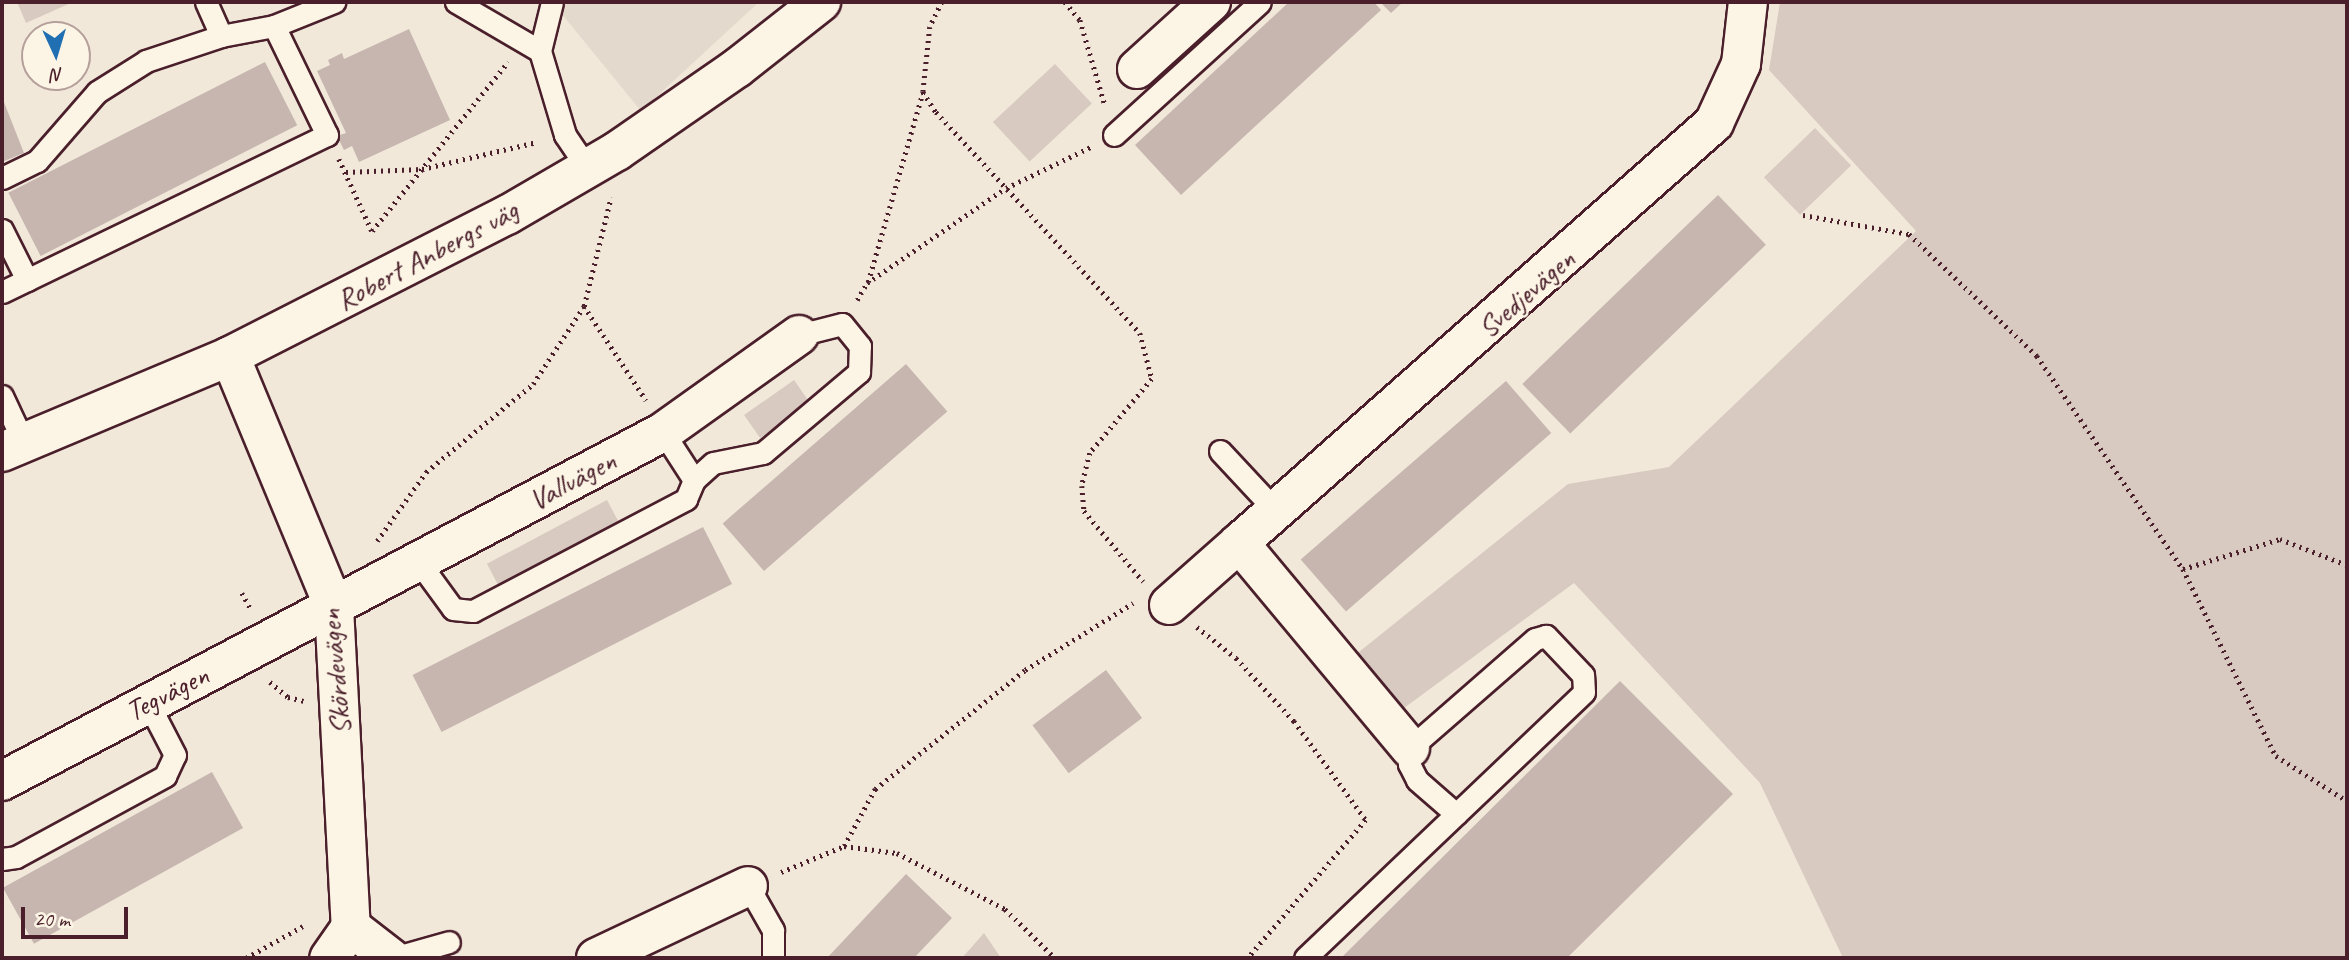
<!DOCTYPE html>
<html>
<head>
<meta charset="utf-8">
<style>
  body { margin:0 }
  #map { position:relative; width:2349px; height:960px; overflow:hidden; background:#f1e8da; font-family:Caveat,sans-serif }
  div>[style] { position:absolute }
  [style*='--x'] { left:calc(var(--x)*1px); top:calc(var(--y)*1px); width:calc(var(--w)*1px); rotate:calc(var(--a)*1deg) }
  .built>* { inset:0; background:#e4d9cd }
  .green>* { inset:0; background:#d8cac0; transform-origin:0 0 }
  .building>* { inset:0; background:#c7b6af; transform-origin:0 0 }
  .path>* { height:4.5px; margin-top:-2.25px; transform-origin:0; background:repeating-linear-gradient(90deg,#4a1f2b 0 2px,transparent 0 7px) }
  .roads { filter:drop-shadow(2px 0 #4a1f2b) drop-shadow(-2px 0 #4a1f2b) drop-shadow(0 2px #4a1f2b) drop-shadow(0 -2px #4a1f2b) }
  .lane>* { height:21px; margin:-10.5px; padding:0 10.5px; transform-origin:10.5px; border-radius:10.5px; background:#fcf5e5 }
  .street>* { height:38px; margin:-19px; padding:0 19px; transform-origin:19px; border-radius:19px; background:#fcf5e5 }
  .secondary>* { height:38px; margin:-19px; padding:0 19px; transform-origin:19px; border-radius:19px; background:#fcf5e5 }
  span { translate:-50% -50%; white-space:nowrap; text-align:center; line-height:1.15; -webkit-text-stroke:5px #fcf5e5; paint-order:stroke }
  .street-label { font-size:30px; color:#4a1f2b }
  .frame { position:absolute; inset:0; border:4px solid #4a1f2b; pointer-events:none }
  .north { position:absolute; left:21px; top:21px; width:70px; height:70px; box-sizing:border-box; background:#fcf5e5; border:2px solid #b59f9b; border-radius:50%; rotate:176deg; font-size:19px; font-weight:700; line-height:28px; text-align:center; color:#4a1f2b }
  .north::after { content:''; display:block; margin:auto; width:24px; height:32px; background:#1f6fb2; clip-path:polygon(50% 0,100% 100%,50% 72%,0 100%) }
  .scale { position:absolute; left:21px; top:907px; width:107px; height:32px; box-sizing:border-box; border:4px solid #4a1f2b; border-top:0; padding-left:9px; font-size:21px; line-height:24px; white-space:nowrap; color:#4a1f2b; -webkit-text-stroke:5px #fcf5e5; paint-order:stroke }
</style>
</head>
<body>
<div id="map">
  <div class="built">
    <i style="clip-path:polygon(552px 2px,759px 2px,641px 111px)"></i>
  </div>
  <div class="green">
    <i style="clip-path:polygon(17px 2px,73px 2px,26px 23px)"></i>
    <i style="clip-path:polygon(1780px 2px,2347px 2px,2347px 958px,1843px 958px,1760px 783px,1574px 583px,1400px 711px,1354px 656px,1568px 484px,1669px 467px,1916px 231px,1769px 70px)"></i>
    <i style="left:1055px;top:64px;width:54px;height:85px;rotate:47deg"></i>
    <i style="left:1815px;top:128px;width:52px;height:71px;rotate:46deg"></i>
    <i style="left:794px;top:380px;width:28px;height:61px;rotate:55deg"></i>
    <i style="left:607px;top:500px;width:27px;height:136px;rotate:62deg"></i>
    <i style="clip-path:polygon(984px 933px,1001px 958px,962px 958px)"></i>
  </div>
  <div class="building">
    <i style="clip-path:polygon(1289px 2px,1374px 2px,1381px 10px,1181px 195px,1135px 145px)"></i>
    <i style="clip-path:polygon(1380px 2px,1403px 2px,1391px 13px)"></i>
    <i style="clip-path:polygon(409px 29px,450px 120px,359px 162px,352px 146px,344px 150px,337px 136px,346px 133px,317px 71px,330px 65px,328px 60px,342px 53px,344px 59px)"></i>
    <i style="left:265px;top:62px;width:71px;height:288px;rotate:63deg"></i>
    <i style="clip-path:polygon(2px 97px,24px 153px,2px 162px)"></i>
    <i style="left:1718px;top:195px;width:69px;height:272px;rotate:46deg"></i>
    <i style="left:906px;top:364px;width:63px;height:243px;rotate:49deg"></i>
    <i style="left:1506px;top:381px;width:69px;height:272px;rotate:49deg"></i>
    <i style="left:703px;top:527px;width:64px;height:326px;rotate:63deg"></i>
    <i style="left:1106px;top:670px;width:60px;height:92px;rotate:53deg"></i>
    <i style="clip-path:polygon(1620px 681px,1733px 794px,1567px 958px,1341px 958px)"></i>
    <i style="left:212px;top:772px;width:64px;height:239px;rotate:61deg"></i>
    <i style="clip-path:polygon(906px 874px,952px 918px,914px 958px,827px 958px)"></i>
  </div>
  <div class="path">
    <i style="--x:942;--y:2;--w:28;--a:116"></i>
    <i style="--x:930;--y:27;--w:65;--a:96.1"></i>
    <i style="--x:923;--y:92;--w:24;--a:57"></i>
    <i style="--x:936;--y:112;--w:301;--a:47.3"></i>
    <i style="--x:1140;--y:333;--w:48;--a:75.4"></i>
    <i style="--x:1152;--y:379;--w:97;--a:130"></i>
    <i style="--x:1090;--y:453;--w:34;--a:104"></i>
    <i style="--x:1082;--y:486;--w:25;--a:85"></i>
    <i style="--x:1084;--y:511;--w:92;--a:49.9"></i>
    <i style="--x:1065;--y:2;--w:23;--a:50"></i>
    <i style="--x:1080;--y:20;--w:89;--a:73.6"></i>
    <i style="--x:339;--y:159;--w:79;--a:65.4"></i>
    <i style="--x:372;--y:231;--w:217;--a:-51.2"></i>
    <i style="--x:346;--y:172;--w:76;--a:-2.3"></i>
    <i style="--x:422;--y:169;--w:118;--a:-13.2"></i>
    <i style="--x:1803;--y:215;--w:108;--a:10.2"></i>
    <i style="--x:1909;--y:234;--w:177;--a:43.6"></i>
    <i style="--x:2037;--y:356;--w:258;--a:55.6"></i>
    <i style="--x:2183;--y:569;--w:209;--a:63.6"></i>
    <i style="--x:2276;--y:756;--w:84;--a:32.4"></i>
    <i style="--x:868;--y:282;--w:198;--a:-73.9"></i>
    <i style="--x:857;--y:300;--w:20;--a:-60"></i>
    <i style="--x:867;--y:283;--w:168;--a:-34.4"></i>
    <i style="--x:1006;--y:188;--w:94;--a:-25.8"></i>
    <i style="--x:584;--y:306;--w:113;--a:56.6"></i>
    <i style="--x:377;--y:541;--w:85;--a:-54.6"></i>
    <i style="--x:426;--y:472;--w:139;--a:-39.4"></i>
    <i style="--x:533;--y:384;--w:93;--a:-56.8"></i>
    <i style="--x:584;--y:306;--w:112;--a:-76.1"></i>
    <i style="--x:2183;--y:569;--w:102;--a:-17.2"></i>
    <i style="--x:2280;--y:539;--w:72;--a:21.2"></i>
    <i style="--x:242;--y:593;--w:18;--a:61"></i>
    <i style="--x:1197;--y:627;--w:50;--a:38.5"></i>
    <i style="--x:1236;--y:658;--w:86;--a:47.4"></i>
    <i style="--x:1294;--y:721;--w:122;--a:54"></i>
    <i style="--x:1366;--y:820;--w:182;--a:130.5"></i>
    <i style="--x:270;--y:682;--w:23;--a:40"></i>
    <i style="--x:288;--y:697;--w:16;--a:14"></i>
    <i style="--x:844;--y:846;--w:65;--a:-61.5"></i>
    <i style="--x:875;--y:789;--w:191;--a:-38.4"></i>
    <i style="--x:1025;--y:670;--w:127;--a:-31.8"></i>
    <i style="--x:781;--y:872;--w:68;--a:-22.4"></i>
    <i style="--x:844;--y:846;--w:53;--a:7.5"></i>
    <i style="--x:897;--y:853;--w:122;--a:27.4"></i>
    <i style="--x:1005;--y:909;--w:70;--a:44.4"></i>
    <i style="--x:246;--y:958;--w:65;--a:-29.3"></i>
  </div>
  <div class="roads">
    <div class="lane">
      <i style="--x:206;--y:2;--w:37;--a:66"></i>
      <i style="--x:221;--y:36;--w:54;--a:-10.7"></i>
      <i style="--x:456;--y:2;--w:97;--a:30.3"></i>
      <i style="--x:540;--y:51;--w:88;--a:73.4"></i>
      <i style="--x:565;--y:135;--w:40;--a:56"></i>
      <i style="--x:540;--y:51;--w:50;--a:-76.2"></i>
      <i style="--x:1114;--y:135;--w:197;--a:-42.3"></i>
      <i style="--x:2;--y:178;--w:39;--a:-26"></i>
      <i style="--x:37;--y:161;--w:91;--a:-49"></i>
      <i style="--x:97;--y:92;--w:58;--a:-32.3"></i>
      <i style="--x:146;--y:61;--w:79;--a:-18.4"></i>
      <i style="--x:2;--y:230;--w:56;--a:63.4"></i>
      <i style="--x:2;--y:292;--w:361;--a:-25.8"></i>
      <i style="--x:327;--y:135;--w:121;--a:-115.9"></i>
      <i style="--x:274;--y:26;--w:65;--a:-21.8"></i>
      <i style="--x:2;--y:396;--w:52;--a:64.9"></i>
      <i style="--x:1220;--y:451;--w:82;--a:47"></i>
      <i style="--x:694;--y:480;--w:25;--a:-42"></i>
      <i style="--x:713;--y:463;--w:51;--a:-11.3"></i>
      <i style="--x:763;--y:453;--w:126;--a:-40.2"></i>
      <i style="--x:859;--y:372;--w:26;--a:-88"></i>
      <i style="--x:860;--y:346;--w:28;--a:-129"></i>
      <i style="--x:842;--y:324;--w:44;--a:165.7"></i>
      <i style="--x:418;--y:561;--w:59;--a:53.9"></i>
      <i style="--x:453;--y:609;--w:20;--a:6"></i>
      <i style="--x:473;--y:611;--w:241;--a:-27.7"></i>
      <i style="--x:686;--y:499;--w:21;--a:-67"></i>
      <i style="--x:694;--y:480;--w:57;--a:-122.9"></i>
      <i style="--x:2;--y:859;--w:14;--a:-8"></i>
      <i style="--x:16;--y:857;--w:170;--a:-28.5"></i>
      <i style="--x:165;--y:776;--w:23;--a:-65"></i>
      <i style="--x:175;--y:755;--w:59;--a:-117.4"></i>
      <i style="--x:748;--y:886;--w:51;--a:60.4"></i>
      <i style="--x:773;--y:930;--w:28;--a:90"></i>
      <i style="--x:393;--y:958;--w:58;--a:-15.9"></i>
      <i style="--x:1305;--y:958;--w:385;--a:-43.6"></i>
      <i style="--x:1584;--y:692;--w:17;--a:-93"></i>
      <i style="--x:1583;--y:675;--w:54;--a:-133.5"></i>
      <i style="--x:1546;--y:636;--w:11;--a:165"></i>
      <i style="--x:1535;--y:639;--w:166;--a:138.9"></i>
      <i style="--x:1410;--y:748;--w:16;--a:94"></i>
      <i style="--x:1409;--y:764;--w:18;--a:63"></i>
      <i style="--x:1417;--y:780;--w:52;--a:41.1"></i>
    </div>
    <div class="street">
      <i style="--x:1137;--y:69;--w:100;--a:-42.2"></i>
      <i style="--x:230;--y:356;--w:272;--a:67.5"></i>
      <i style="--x:334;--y:607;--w:320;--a:87"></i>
      <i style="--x:351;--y:927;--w:38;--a:125"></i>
      <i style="--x:1169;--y:605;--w:94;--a:-41.5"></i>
      <i style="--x:1410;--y:748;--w:267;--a:-129.8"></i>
      <i style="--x:1239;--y:543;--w:634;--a:-41.48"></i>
      <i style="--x:1714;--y:123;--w:65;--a:-65.4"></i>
      <i style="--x:1741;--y:64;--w:62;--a:-83.6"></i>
      <i style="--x:2;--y:781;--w:747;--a:-27.83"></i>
      <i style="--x:663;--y:432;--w:167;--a:-35.5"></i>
      <i style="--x:351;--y:927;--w:51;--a:37.8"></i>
      <i style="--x:596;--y:958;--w:168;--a:-25.3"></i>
    </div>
    <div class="secondary">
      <i style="--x:2;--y:452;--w:247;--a:-22.8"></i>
      <i style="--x:230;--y:356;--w:311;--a:-27"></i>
      <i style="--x:507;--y:215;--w:127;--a:-30.2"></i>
      <i style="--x:617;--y:151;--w:146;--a:-34.7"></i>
      <i style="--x:737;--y:68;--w:107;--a:-38.2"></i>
    </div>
  </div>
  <div class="street-label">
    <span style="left:427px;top:255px;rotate:-28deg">Robert Anbergs väg</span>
    <span style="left:1526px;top:293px;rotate:-41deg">Svedjevägen</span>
    <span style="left:572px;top:480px;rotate:-28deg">Vallvägen</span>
    <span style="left:335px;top:672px;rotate:-95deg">Skördevägen</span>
    <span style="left:167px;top:693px;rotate:-27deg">Tegvägen</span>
  </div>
  <div class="frame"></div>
  <div class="north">N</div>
  <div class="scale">20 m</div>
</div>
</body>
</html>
